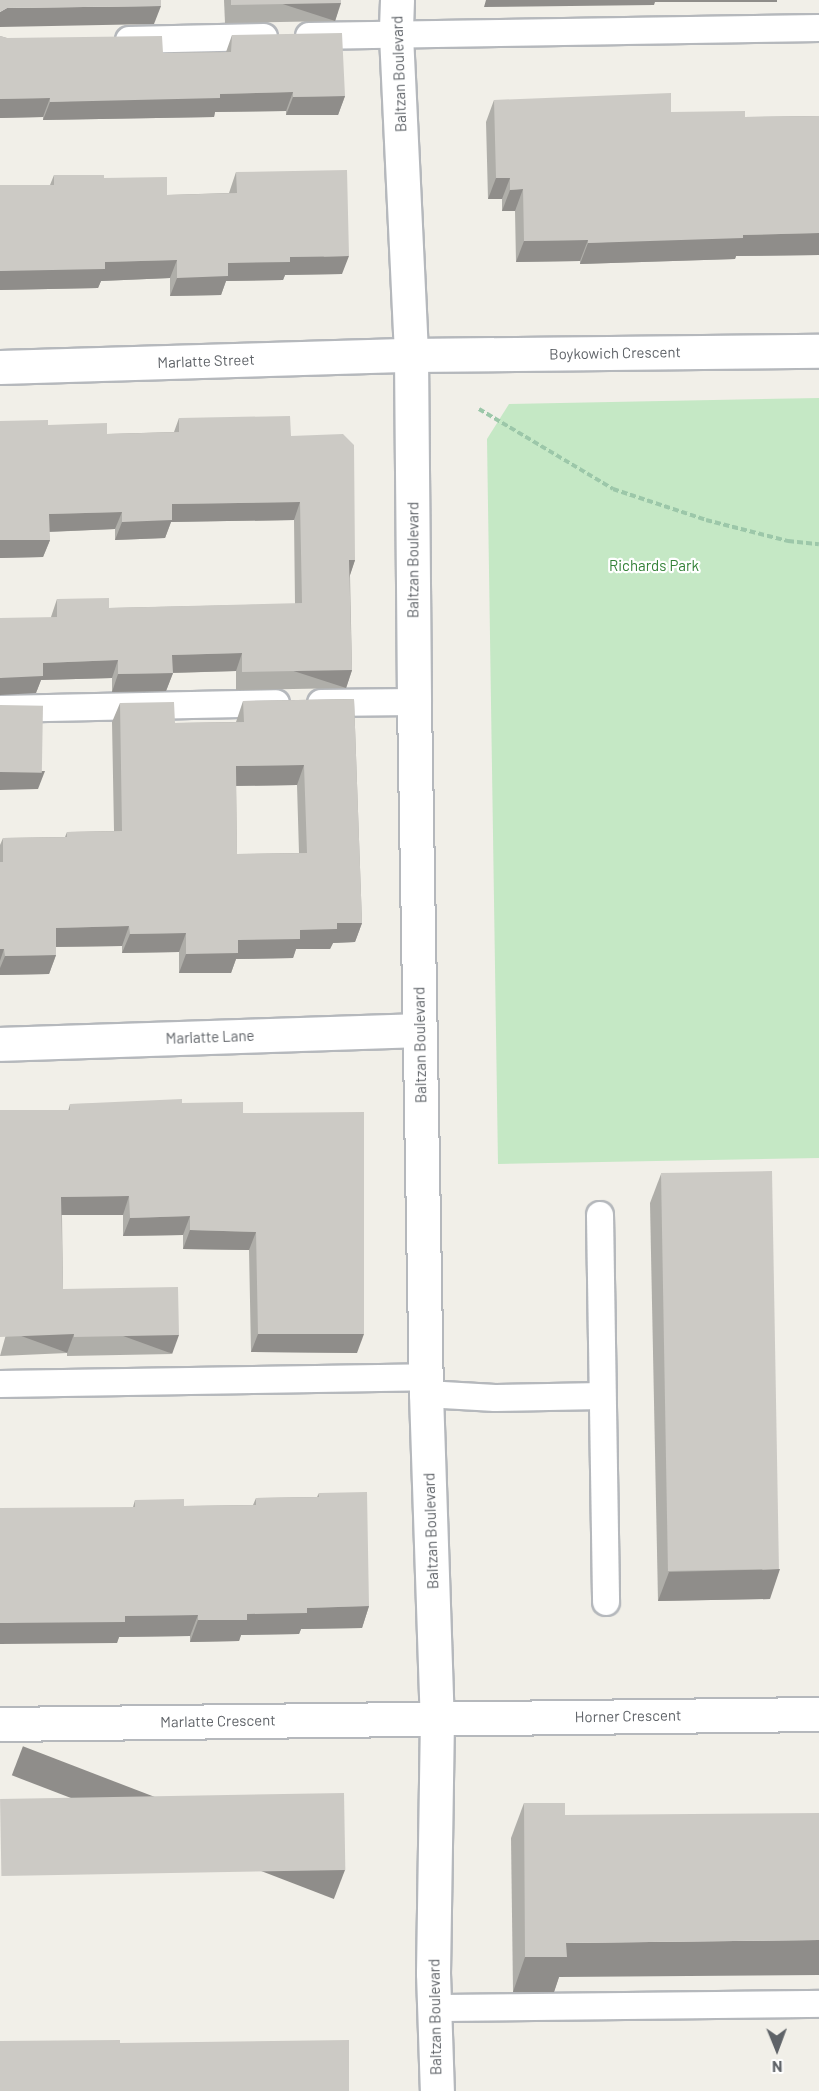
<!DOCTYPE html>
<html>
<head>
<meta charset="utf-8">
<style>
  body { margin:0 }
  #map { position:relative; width:819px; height:2091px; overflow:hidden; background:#f1efe8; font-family:Barlow,sans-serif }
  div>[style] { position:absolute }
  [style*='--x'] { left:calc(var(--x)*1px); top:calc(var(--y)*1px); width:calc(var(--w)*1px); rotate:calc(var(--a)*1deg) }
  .green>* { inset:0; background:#c5e8c5 }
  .path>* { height:4px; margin-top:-2px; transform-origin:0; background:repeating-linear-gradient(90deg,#9cc7a9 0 6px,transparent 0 9px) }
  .roads { filter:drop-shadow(2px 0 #b5b8bc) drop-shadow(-2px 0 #b5b8bc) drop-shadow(0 2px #b5b8bc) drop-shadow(0 -2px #b5b8bc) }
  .lane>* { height:26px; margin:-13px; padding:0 13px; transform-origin:13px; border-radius:13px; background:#fff }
  .street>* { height:33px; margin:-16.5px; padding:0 16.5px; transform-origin:16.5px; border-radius:16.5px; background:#fff }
  .secondary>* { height:33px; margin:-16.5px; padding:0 16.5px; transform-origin:16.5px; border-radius:16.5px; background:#fff }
  .wall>* { inset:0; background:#afaea9 }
  .shaded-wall>* { inset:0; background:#8f8d8a; transform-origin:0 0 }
  .building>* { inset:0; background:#cccac5; transform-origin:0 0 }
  span { translate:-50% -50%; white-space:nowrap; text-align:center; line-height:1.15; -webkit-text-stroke:4.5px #fff; paint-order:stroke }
  .street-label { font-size:15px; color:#5f6368 }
  .park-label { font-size:15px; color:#348238 }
  .north { position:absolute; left:747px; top:2019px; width:60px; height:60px; -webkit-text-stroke:4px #fff; paint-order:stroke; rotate:179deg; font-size:16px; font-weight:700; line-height:24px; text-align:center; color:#5f6368 }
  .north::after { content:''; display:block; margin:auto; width:21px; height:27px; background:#5f6368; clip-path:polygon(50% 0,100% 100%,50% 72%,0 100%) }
</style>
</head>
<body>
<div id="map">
  <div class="green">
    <i style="clip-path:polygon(819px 398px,819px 1158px,498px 1164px,487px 439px,509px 404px)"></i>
  </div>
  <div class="path">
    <i style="--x:479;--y:409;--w:156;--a:30.8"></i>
    <i style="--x:613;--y:489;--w:98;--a:18.4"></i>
    <i style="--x:706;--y:520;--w:85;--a:14.4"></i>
    <i style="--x:788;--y:541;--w:31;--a:6"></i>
  </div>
  <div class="roads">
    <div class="lane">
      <i style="--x:309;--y:36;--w:510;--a:-0.9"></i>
      <i style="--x:129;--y:40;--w:135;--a:-1.3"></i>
      <i style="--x:321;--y:703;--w:93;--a:-0.6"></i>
      <i style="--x:0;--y:709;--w:276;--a:-1.2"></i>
      <i style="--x:600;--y:1215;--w:387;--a:89.1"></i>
      <i style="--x:0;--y:1384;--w:427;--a:-0.9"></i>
      <i style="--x:426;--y:1394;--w:69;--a:3.3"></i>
      <i style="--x:495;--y:1398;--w:107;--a:-1.1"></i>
      <i style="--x:434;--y:2008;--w:385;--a:-0.6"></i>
    </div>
    <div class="street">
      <i style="--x:0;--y:367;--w:411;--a:-1.7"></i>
      <i style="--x:411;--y:355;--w:408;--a:-0.6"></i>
      <i style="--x:0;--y:1044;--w:420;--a:-1.9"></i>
      <i style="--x:0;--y:1724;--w:819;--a:-0.7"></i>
    </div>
    <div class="secondary">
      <i style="--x:397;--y:0;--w:35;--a:92"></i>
      <i style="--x:396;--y:35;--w:320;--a:87.3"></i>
      <i style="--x:411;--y:355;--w:347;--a:89.5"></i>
      <i style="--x:414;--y:702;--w:692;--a:89.01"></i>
      <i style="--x:426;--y:1394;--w:324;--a:88.1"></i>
      <i style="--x:437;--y:1718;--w:255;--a:90.9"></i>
      <i style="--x:433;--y:1973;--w:118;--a:88.1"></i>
    </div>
  </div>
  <div class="wall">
    <i style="clip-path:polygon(224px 0,341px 0,335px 21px,225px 23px)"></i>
    <i style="clip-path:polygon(232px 35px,345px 96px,338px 115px,286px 115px,286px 111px,215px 112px,214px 117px,43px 120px,43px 117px,0 118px,0 36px,7px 38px,163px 53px,226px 52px)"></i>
    <i style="clip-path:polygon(494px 100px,745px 117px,819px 116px,819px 255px,736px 256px,735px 259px,580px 264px,580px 261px,516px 262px,515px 211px,502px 211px,502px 199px,488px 199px,486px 122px)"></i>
    <i style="clip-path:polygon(236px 172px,342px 274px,285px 275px,283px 280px,226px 281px,221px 295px,170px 296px,170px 278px,101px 281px,98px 288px,0 290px,0 185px,50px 185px,54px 175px,104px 178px,167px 195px,229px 193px)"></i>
    <i style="clip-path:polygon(179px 418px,291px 436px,355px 560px,350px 575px,352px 670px,346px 688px,236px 690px,236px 671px,173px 673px,166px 691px,112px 692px,112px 678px,41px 680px,36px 693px,51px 617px,57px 599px,109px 608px,295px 604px,294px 520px,171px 522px,165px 538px,115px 540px,115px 529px,49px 532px,50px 540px,43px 557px,0 558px,0 421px,48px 425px,107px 434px,174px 432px)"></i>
    <i style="clip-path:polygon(evenodd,354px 699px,362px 923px,355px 942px,333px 943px,330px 949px,296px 949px,293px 958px,236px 959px,231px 973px,179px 973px,179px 952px,122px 953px,122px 946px,56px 947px,56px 955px,49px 974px,0 975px,0 845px,3px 838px,65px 837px,67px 832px,114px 831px,112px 722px,120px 703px,175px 723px,236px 722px,243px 701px,354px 699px,297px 785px,299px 853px,237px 854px,236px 786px,297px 785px)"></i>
    <i style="clip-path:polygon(182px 1103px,243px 1113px,357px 1353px,251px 1352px,249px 1250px,183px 1249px,183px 1235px,123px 1236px,123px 1215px,62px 1215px,63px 1289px,172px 1354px,67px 1356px,67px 1353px,0 1356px,70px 1104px)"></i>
    <i style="clip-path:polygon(661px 1174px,770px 1599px,658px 1601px,650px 1203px)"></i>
    <i style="clip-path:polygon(319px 1493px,369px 1606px,362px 1628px,301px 1629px,299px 1634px,241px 1635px,239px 1641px,190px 1642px,190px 1636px,119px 1637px,117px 1643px,133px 1507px,135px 1500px,184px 1506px,253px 1505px,256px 1498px,317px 1497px)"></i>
    <i style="clip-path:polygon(524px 1803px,559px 1977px,554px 1992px,513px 1992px,511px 1838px)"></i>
  </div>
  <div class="shaded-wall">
    <i style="clip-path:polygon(486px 0,777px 0,777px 2px,655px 2px,654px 5px,484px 7px)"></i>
    <i style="left:341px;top:3px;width:19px;height:110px;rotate:108deg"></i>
    <i style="clip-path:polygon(161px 6px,154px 24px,0 27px,0 12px,7px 8px)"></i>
    <i style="clip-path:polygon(293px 92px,286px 111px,215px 112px,214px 117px,43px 120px,50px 102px,220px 94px)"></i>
    <i style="clip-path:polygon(345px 96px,338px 115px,286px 115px,293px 97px)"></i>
    <i style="clip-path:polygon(50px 98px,43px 117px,0 118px,0 99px)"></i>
    <i style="clip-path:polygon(496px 178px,510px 178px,502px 199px,488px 199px)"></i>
    <i style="clip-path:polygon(523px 189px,515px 211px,502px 211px,510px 190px)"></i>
    <i style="clip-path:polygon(819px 233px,819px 255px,736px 256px,735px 259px,580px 264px,588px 243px,743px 235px)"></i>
    <i style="clip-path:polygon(588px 240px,580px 261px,516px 262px,524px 241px)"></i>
    <i style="clip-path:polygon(349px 256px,342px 274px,285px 275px,283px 280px,226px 281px,221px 295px,170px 296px,177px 278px,228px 263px,290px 257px)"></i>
    <i style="clip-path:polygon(177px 260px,170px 278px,101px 281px,98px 288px,0 290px,0 271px,105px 262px)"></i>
    <i style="clip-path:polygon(300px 502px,294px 520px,171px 522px,165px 538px,115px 540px,122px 522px,172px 504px)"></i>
    <i style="clip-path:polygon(122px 512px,115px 529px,43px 532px,49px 514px)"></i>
    <i style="clip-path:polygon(0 540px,50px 540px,43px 557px,0 558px)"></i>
    <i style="clip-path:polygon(349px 560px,355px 560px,349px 578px)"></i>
    <i style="clip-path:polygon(242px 653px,236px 671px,166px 673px,172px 655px)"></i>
    <i style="clip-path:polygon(118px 660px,112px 678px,41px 680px,36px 693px,0 695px,0 678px,43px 663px)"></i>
    <i style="left:352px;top:670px;width:19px;height:110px;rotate:108deg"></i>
    <i style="clip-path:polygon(173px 673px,166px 691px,112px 692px,118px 674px)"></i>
    <i style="clip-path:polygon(304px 765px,297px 785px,229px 786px,236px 766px)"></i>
    <i style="clip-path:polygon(45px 771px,38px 789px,0 790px,0 772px)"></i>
    <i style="clip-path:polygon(337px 923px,362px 923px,355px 942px,333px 943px,330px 949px,296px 949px,293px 958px,236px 959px,231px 973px,179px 973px,186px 954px,238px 940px)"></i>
    <i style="clip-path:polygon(129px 926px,122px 946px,49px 947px,56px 928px)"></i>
    <i style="clip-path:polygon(186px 933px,179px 952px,122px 953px,130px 934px)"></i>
    <i style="clip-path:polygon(0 949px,4px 949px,0 961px)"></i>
    <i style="clip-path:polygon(56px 955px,49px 974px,0 975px,0 968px,5px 956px)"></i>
    <i style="clip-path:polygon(129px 1196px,123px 1215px,54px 1215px,61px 1197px)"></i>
    <i style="clip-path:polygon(190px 1216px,183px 1235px,123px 1236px,130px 1218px)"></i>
    <i style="clip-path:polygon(190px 1230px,256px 1232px,249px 1250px,183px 1249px)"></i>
    <i style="left:74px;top:1334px;width:20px;height:74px;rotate:110deg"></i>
    <i style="clip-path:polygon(258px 1334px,364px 1334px,357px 1353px,251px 1352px)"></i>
    <i style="left:179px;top:1335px;width:20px;height:105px;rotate:110deg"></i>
    <i style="clip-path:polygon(780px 1569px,770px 1599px,658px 1601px,669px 1572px)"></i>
    <i style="clip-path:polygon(369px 1606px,362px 1628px,301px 1629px,299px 1634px,241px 1635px,239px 1641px,190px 1642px,198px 1620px,247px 1614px,307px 1608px)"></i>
    <i style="clip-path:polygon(198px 1615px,190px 1636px,119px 1637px,117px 1643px,0 1644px,0 1623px,125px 1616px)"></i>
    <i style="left:345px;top:1870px;width:31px;height:345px;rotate:111deg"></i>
    <i style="clip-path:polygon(819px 1940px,819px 1975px,559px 1977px,554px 1992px,513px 1992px,525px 1957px,566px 1943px)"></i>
  </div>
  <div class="building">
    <i style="clip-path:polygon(0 0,161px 0,161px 6px,7px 8px,0 12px)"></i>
    <i style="clip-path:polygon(231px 0,341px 0,341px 3px,231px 5px)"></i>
    <i style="clip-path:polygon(342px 33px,345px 96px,293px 97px,293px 92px,220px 94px,220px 98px,50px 102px,50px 98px,0 99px,0 36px,7px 38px,162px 36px,163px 53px,231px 52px,232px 35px)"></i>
    <i style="clip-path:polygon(671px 93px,671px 112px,745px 111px,745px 117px,819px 116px,819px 233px,743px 235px,743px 238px,588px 243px,588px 240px,524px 241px,523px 189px,510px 190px,510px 178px,496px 178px,494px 100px)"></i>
    <i style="clip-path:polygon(347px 170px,349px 256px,290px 257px,290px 262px,228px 263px,228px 276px,177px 278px,177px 260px,105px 262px,105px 269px,0 271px,0 185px,54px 185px,54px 175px,104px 175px,104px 178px,167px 177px,167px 195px,237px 193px,236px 172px)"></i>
    <i style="clip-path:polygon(290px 416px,291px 436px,343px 434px,354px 445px,355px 560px,349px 560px,352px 670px,242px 672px,242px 653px,172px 655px,173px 673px,118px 674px,118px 660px,43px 663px,43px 676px,0 678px,0 618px,57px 617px,57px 599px,109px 598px,109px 608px,302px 603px,300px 502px,172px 504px,172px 520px,122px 522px,122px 512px,49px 514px,50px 540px,0 540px,0 421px,48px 420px,48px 425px,107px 423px,107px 434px,179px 432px,179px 418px)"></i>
    <i style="clip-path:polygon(evenodd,354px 699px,362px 923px,337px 923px,337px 929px,300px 930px,300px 939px,238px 940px,238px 953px,186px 954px,186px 933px,130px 934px,129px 926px,56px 928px,56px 955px,5px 956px,4px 949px,0 949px,0 862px,3px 862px,3px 838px,67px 837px,67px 832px,122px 831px,120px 703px,174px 702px,175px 723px,244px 722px,243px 701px,354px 699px,304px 765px,307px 853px,237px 854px,236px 766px,304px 765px)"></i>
    <i style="left:0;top:705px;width:43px;height:67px;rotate:1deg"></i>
    <i style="clip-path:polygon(182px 1099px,182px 1103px,243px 1102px,243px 1113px,364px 1112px,364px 1334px,258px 1334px,256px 1232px,190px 1230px,190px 1216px,130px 1218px,129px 1196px,61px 1197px,63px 1289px,178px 1287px,179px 1335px,74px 1337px,74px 1334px,0 1337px,0 1110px,70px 1110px,70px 1104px)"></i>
    <i style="left:772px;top:1171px;width:398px;height:111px;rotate:89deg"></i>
    <i style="clip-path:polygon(367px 1492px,369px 1606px,307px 1608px,307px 1613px,247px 1614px,247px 1620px,198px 1620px,198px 1615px,125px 1616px,125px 1622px,0 1623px,0 1508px,135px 1507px,135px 1500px,184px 1499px,184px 1506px,256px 1505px,256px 1498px,319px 1497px,319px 1493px)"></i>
    <i style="left:344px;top:1793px;width:77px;height:344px;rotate:89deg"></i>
    <i style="clip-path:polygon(524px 1803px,565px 1803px,565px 1815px,819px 1813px,819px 1940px,566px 1943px,567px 1957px,525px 1957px)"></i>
    <i style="clip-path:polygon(120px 2040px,120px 2043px,349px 2040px,349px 2091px,0 2091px,0 2041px)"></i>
  </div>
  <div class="street-label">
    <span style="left:399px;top:74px;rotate:-92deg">Baltzan Boulevard</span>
    <span style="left:615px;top:353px;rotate:-1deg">Boykowich Crescent</span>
    <span style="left:206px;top:361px;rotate:-2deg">Marlatte Street</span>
    <span style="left:413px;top:560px;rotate:-90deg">Baltzan Boulevard</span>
    <span style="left:210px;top:1037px;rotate:-2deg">Marlatte Lane</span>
    <span style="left:420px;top:1045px;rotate:-91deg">Baltzan Boulevard</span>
    <span style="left:431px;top:1531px;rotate:-92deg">Baltzan Boulevard</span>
    <span style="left:628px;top:1716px;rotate:-1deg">Horner Crescent</span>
    <span style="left:218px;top:1721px;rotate:-1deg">Marlatte Crescent</span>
    <span style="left:435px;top:2017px;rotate:-91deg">Baltzan Boulevard</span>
  </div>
  <div class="park-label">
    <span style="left:654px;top:566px">Richards Park</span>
  </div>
  <div class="north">N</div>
</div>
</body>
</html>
